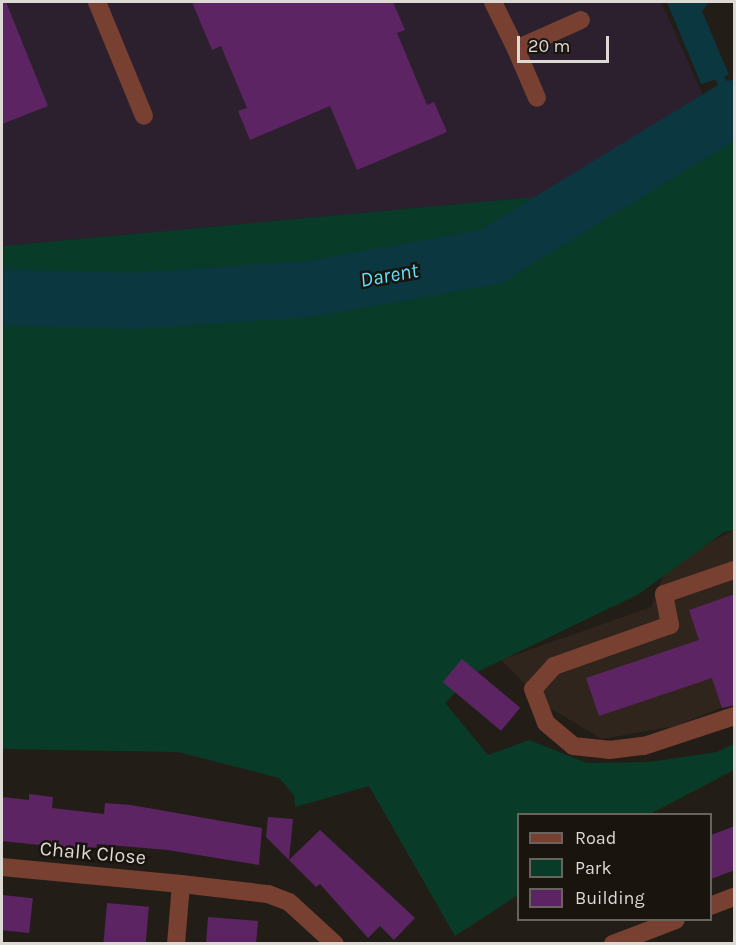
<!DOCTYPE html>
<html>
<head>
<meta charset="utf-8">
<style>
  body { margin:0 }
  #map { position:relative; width:736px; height:945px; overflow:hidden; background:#231d18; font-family:Karla,sans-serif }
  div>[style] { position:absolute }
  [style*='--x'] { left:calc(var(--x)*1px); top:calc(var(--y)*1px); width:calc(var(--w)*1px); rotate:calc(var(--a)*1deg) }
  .built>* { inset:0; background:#30251c }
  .industrial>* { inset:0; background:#2c202e }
  .green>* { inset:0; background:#083c28 }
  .water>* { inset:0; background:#0b3740 }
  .stream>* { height:9px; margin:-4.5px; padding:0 4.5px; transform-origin:4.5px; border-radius:4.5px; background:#0b3740 }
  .river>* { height:56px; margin:-28px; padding:0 28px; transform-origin:28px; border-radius:28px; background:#0b3740 }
  .building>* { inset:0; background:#5d2463; transform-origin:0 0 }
  .minor>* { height:18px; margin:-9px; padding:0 9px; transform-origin:9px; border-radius:9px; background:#774030 }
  span { translate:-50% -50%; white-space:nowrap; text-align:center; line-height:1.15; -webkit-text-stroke:5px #1a140f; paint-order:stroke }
  .street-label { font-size:20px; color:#ddd9d5 }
  .water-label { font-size:21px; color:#5ee2fe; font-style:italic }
  .frame { position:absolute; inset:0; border:3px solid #ddd9d5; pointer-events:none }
  .legend { position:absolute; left:517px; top:813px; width:195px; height:108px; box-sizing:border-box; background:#1a140f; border:2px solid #68635e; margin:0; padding:8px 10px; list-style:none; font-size:18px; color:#ddd9d5 }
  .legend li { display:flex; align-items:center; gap:12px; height:30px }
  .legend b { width:30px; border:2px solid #68635e }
  .scale { position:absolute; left:517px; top:36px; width:92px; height:27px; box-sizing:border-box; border:3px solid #ddd9d5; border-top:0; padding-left:8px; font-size:18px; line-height:21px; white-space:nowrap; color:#ddd9d5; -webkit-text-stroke:4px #1a140f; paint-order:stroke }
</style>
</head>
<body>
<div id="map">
  <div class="built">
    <i style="clip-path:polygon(734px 530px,734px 702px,676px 726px,602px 739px,548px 707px,501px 660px,651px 607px,668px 564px)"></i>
  </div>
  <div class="industrial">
    <i style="clip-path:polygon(2px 2px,661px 2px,706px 102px,546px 196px,2px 246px)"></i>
  </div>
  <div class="green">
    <i style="clip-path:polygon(706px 102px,734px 105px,734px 530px,724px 532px,639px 594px,475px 673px,445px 703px,488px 755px,529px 740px,587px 763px,649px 762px,717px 752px,734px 744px,734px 770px,650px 814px,518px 814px,518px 895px,455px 936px,369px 786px,295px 807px,294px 795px,279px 778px,178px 752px,2px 749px,2px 246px,546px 196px)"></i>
  </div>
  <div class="water">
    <i style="clip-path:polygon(667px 2px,709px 2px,702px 11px,729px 75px,701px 84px)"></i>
  </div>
  <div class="stream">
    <i style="--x:716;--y:70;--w:42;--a:64.7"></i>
  </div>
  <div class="river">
    <i style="--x:2;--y:297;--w:131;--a:1.7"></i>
    <i style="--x:133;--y:301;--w:177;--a:-3.9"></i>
    <i style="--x:310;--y:289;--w:183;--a:-10.1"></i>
    <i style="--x:490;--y:257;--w:286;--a:-31.4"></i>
  </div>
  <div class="building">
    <i style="clip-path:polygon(2px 2px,6px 2px,48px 106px,2px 124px)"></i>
    <i style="clip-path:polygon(192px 2px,393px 2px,405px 30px,397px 33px,427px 105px,434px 102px,447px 132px,357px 170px,330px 106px,250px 140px,238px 111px,247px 108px,221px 46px,212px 50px)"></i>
    <i style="clip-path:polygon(735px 594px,735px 705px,722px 708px,712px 678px,599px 716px,586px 678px,699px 640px,689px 610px)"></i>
    <i style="left:462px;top:659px;width:76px;height:30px;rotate:40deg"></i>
    <i style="clip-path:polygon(29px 794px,53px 797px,52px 808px,104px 814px,105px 803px,131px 805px,262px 828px,259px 865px,168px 850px,97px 844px,96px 851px,2px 841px,2px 797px,29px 800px)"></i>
    <i style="clip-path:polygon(268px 817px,293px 819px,289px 860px,266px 837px)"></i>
    <i style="clip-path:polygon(735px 826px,735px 870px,711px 879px,711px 835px)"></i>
    <i style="clip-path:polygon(320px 830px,415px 918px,394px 940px,380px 926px,368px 938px,320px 884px,316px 887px,289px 860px)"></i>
    <i style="left:2px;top:895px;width:31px;height:35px;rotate:6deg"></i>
    <i style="left:107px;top:903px;width:42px;height:41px;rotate:5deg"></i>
    <i style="clip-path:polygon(208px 917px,258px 921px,256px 944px,206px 944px)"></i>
  </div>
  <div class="minor">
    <i style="--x:97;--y:2;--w:123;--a:67.6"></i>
    <i style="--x:493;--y:2;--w:52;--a:63.9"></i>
    <i style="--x:516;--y:49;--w:71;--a:-24"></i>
    <i style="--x:516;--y:49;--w:53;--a:66.8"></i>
    <i style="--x:734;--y:570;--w:74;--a:161.1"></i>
    <i style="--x:664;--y:594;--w:32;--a:79"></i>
    <i style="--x:670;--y:625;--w:123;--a:160.5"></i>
    <i style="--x:554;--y:666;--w:31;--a:132"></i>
    <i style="--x:533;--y:689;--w:36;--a:69"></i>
    <i style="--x:546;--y:723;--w:35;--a:40"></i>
    <i style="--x:573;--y:746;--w:36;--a:6"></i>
    <i style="--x:609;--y:750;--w:35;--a:-7"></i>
    <i style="--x:644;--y:746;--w:95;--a:-18.4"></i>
    <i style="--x:2;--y:867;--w:180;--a:5.4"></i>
    <i style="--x:710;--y:906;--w:26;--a:-21"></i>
    <i style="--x:176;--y:944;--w:60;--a:-85.2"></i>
    <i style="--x:181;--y:884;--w:88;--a:6.6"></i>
    <i style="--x:268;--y:894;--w:22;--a:21"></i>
    <i style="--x:289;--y:902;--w:62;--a:42.4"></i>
    <i style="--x:613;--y:944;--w:67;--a:-20.9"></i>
  </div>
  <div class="street-label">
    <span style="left:93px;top:853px;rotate:5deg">Chalk Close</span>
  </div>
  <div class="water-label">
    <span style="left:389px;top:275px;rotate:-10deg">Darent</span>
  </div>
  <div class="frame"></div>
  <ul class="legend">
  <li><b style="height:8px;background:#774030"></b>Road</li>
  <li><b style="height:16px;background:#083c28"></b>Park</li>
  <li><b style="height:16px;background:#5d2463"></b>Building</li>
  </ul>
  <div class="scale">20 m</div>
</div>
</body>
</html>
